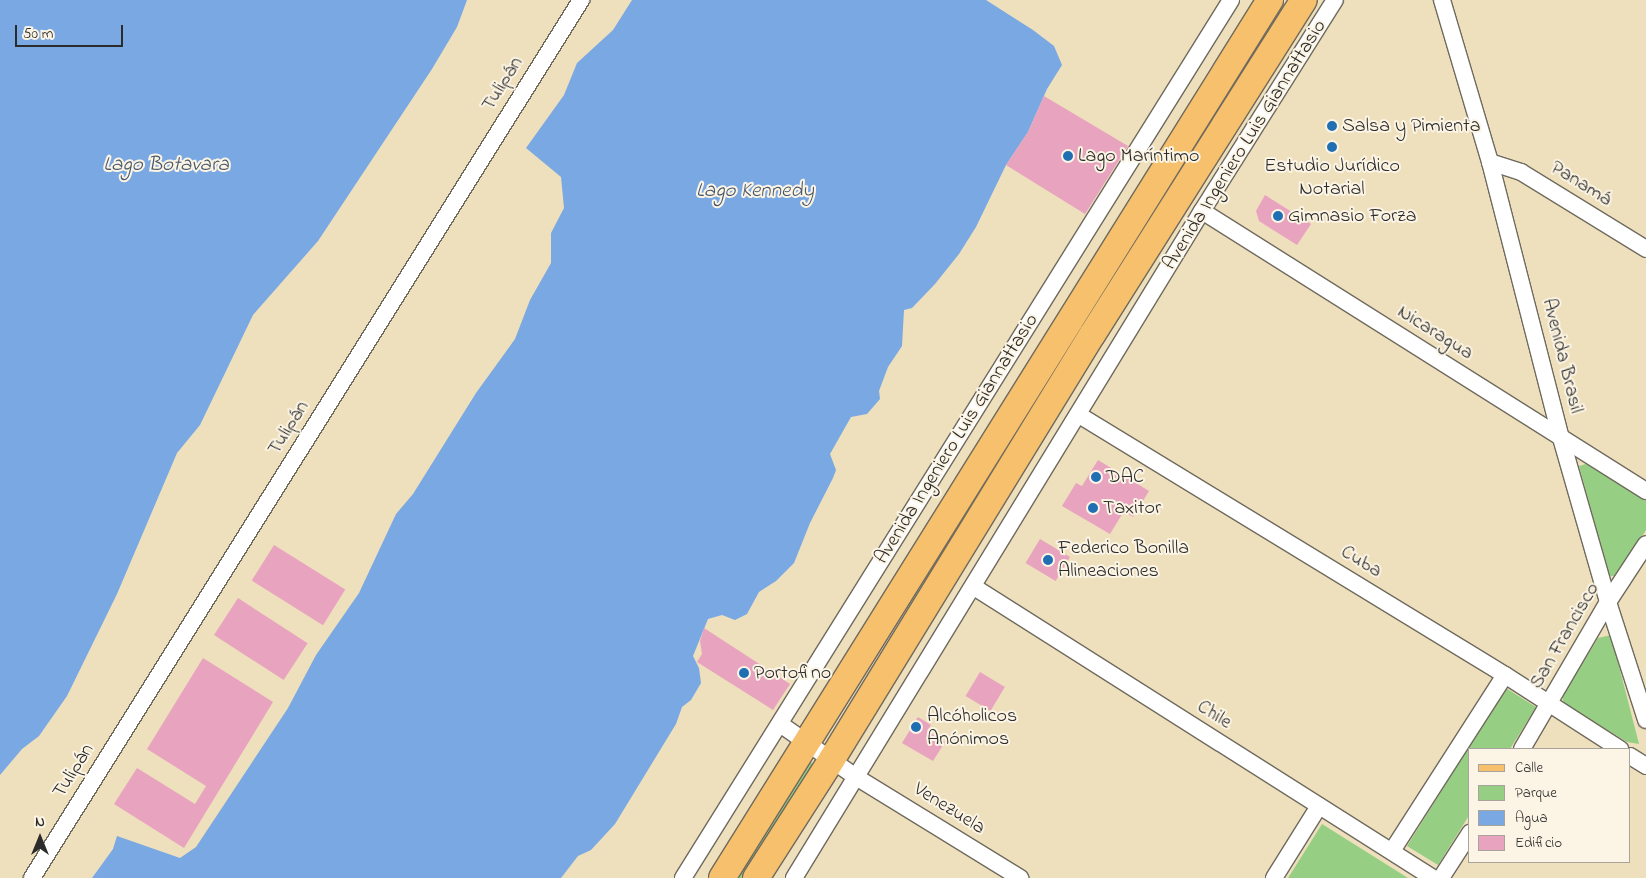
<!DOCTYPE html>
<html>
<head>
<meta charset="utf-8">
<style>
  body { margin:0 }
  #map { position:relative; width:1646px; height:878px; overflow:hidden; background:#eedfbd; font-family:"Indie Flower",sans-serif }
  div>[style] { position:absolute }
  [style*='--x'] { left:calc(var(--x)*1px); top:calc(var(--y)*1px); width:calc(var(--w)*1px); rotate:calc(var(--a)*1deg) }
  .green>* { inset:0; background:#96cf83 }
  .water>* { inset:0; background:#7aa8e3 }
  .building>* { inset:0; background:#e8a3bf; transform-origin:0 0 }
  .roads { filter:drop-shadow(1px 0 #6f6a5e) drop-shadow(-1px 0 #6f6a5e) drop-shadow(0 1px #6f6a5e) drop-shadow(0 -1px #6f6a5e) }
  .minor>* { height:16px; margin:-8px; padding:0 8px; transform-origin:8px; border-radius:8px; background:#fff }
  .primary>* { height:26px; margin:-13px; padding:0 13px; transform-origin:13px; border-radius:13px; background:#f7c06c }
  .dots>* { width:14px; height:14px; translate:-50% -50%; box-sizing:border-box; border:2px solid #fcf5e5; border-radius:50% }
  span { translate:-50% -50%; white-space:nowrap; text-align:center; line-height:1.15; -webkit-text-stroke:4px #fcf5e5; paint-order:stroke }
  .street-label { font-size:20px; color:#2b2b2b }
  .poi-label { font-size:20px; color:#2b2b2b }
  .left { translate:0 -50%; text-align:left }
  .water-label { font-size:21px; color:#47576b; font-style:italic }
  .legend { position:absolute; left:1468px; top:748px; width:162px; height:115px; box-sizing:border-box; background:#fcf5e5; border:1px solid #a8a49b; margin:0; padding:6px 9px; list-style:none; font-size:15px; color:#2b2b2b }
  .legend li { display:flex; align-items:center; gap:10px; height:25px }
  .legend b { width:25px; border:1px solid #a8a49b }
  .north { position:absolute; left:15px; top:813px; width:50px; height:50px; -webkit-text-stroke:4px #fcf5e5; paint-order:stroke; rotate:0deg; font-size:14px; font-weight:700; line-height:20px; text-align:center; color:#2b2b2b }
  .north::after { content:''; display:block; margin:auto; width:18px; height:22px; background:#2b2b2b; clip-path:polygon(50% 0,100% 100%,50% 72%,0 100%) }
  .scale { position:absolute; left:15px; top:25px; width:108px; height:22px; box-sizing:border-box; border:2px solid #2b2b2b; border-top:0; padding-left:6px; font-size:15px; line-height:18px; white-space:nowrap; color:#2b2b2b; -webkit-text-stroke:4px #fcf5e5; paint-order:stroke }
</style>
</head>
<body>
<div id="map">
  <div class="green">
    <i style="clip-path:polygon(1586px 464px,1646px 499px,1646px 530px,1618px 576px,1609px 576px,1579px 466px)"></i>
    <i style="clip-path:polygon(1611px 635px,1639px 744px,1627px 742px,1563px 703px,1563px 695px,1598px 638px)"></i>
    <i style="clip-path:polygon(1506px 688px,1536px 707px,1510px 749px,1470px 749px,1470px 814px,1438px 865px,1407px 846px)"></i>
    <i style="clip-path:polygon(809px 760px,815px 767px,746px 878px,731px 878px)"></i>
    <i style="clip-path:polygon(1322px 824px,1408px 878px,1288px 878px)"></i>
  </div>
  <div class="water">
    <i style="clip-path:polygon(0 0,467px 0,457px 27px,432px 69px,318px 241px,253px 315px,200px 425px,177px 453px,117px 594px,67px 696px,39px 736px,22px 749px,0 775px)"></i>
    <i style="clip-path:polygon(632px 0,986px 0,1033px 30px,1054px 46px,1062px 65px,1047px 89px,1028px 132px,1006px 165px,976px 227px,959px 254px,935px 284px,912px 308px,904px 310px,902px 346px,888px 367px,879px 391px,880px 399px,867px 414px,851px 417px,830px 454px,836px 470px,833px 478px,810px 523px,794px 563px,776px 581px,759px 592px,747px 614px,735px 620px,722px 615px,708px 619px,693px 656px,699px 668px,701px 683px,691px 700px,682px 707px,676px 724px,615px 824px,591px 850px,578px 856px,561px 878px,92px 878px,113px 849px,117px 836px,180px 858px,196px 847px,288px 708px,316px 655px,359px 593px,396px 514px,413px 494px,476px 393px,515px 339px,530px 300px,551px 263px,551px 233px,564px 208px,561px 177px,526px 148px,564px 95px,577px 63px,613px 30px)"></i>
  </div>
  <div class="building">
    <i style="clip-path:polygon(1044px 96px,1128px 146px,1085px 214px,1006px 165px,1028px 132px)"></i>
    <i style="clip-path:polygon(1265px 195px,1311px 224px,1297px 245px,1259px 221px,1256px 211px)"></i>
    <i style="clip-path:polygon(1098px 460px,1149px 491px,1133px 517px,1124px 511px,1110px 534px,1062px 506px,1076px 483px,1082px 486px)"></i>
    <i style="left:1040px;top:539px;width:35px;height:28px;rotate:31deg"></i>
    <i style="left:274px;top:545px;width:84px;height:42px;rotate:32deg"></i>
    <i style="left:238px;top:598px;width:83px;height:44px;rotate:33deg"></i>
    <i style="clip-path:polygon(704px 628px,790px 684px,773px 710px,697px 662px,702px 654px,700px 641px)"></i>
    <i style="clip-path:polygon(203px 658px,273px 702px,184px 848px,114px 804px,137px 768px,195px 804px,206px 786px,147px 749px)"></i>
    <i style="left:980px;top:672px;width:29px;height:28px;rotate:31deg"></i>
    <i style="clip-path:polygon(918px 717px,931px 725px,927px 731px,945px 742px,933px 761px,902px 743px)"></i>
  </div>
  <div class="roads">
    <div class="minor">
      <i style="--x:1442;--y:0;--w:169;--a:73.5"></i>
      <i style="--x:1490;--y:162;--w:285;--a:75.6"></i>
      <i style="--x:1561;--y:438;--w:171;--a:74"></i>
      <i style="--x:1608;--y:602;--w:124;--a:72.1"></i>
      <i style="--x:1490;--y:162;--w:33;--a:18"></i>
      <i style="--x:1521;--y:172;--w:147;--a:31.6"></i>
      <i style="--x:1202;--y:211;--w:525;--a:32.24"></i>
      <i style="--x:1079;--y:415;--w:499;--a:31.4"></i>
      <i style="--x:1505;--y:675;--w:137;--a:32.8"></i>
      <i style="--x:974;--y:587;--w:543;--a:32.37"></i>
      <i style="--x:780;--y:724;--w:93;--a:34.9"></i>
      <i style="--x:856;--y:777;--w:193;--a:31.6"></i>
      <i style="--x:1522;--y:749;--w:170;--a:-59.7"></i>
      <i style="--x:1608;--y:602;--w:69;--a:-56.8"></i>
      <i style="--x:1630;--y:756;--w:19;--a:32"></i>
      <i style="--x:1392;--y:851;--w:209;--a:-57.3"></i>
      <i style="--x:32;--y:878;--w:1036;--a:-57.98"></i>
      <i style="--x:683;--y:878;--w:1035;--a:-58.03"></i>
      <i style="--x:794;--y:878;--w:782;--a:-58.55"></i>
      <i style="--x:1202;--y:211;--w:249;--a:-57.8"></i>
      <i style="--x:1274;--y:878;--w:85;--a:-58"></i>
      <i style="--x:1441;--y:878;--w:54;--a:-57.2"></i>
    </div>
    <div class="primary">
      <i style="--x:722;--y:878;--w:1035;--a:-58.03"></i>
      <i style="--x:756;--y:878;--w:141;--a:-57.4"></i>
      <i style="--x:832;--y:759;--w:497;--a:-58.5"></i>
      <i style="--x:1092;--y:335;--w:396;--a:-57.7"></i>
    </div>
  </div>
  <div class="dots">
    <i style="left:1332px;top:126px;background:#1f6fb2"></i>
    <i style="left:1332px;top:147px;background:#1f6fb2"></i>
    <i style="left:1068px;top:156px;background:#1f6fb2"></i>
    <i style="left:1278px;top:216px;background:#1f6fb2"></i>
    <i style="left:1096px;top:477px;background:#1f6fb2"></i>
    <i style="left:1093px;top:508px;background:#1f6fb2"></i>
    <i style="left:1048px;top:560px;background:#1f6fb2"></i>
    <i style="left:744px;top:673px;background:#1f6fb2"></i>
    <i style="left:916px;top:727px;background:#1f6fb2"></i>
  </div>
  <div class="street-label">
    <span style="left:503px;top:84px;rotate:-58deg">Tulipán</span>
    <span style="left:1245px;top:145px;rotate:-58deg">Avenida Ingeniero Luis Giannattasio</span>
    <span style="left:1581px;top:184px;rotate:32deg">Panamá</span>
    <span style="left:1435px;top:333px;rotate:32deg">Nicaragua</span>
    <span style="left:1562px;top:356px;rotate:76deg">Avenida Brasil</span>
    <span style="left:289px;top:428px;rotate:-58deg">Tulipán</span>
    <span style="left:957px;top:439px;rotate:-58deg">Avenida Ingeniero Luis Giannattasio</span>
    <span style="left:1361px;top:562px;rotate:31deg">Cuba</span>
    <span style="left:1565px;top:636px;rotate:-60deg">San Francisco</span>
    <span style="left:1214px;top:715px;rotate:32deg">Chile</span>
    <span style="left:74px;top:771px;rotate:-58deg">Tulipán</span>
    <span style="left:949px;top:809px;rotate:32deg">Venezuela</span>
  </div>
  <div class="poi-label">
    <span class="left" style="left:1342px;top:126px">Salsa y Pimienta</span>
    <span class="left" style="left:1078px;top:156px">Lago Maríntimo</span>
    <span style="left:1332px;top:178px">Estudio Jurídico<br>Notarial</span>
    <span class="left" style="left:1288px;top:216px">Gimnasio Forza</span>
    <span class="left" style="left:1106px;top:477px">DAC</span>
    <span class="left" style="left:1103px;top:508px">Taxitor</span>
    <span class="left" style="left:1058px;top:560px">Federico Bonilla<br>Alineaciones</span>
    <span class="left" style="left:754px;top:673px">Portofino</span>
    <span class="left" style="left:927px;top:728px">Alcóholicos<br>Anónimos</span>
  </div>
  <div class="water-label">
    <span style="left:166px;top:165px">Lago Botavara</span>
    <span style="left:755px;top:191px">Lago Kennedy</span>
  </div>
  <ul class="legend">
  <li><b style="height:6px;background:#f7c06c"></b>Calle</li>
  <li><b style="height:14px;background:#96cf83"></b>Parque</li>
  <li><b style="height:14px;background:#7aa8e3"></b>Agua</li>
  <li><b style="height:14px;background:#e8a3bf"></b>Edificio</li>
  </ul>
  <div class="north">N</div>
  <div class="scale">50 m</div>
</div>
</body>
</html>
